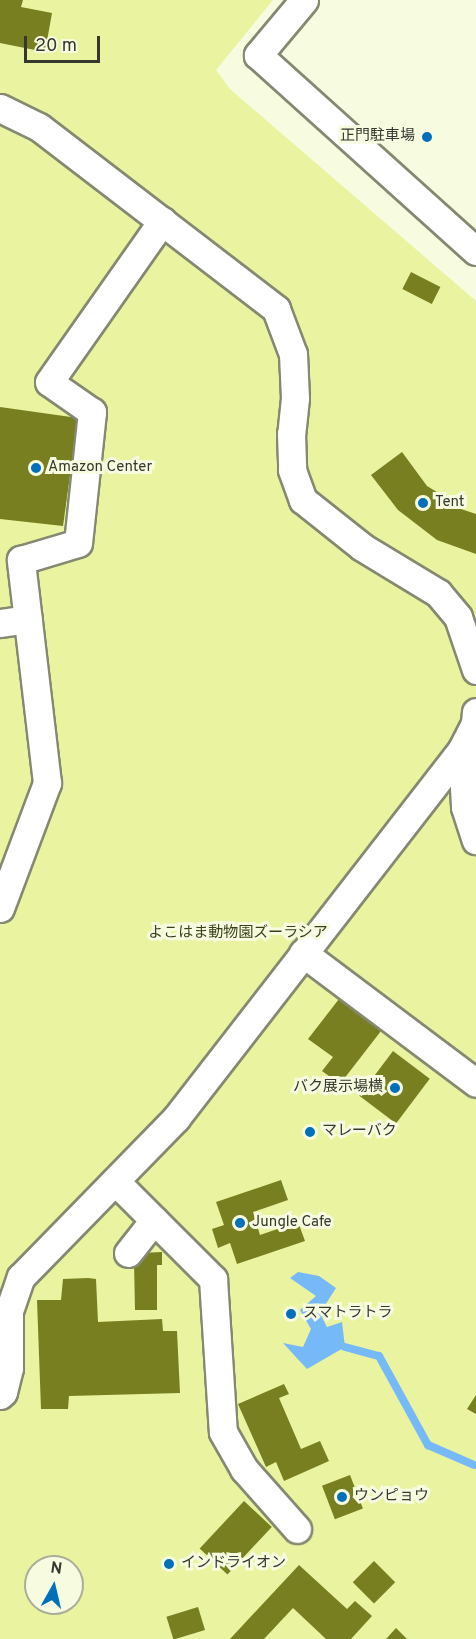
<!DOCTYPE html>
<html>
<head>
<meta charset="utf-8">
<style>
  body { margin:0 }
  #map { position:relative; width:476px; height:1639px; overflow:hidden; background:#f7fce1; font-family:Overpass,"Noto Sans JP",sans-serif }
  div>[style] { position:absolute }
  [style*='--x'] { left:calc(var(--x)*1px); top:calc(var(--y)*1px); width:calc(var(--w)*1px); rotate:calc(var(--a)*1deg) }
  .green>* { inset:0; background:#e9f3a0 }
  .water>* { inset:0; background:#75b9f9 }
  .stream>* { height:8px; margin:-4px; padding:0 4px; transform-origin:4px; border-radius:4px; background:#75b9f9 }
  .building>* { inset:0; background:#777f21; transform-origin:0 0 }
  .roads { filter:drop-shadow(2px 0 #858971) drop-shadow(-2px 0 #858971) drop-shadow(0 2px #858971) drop-shadow(0 -2px #858971) }
  .minor>* { height:27px; margin:-13.5px; padding:0 13.5px; transform-origin:13.5px; border-radius:13.5px; background:#fff }
  .dots>* { width:16px; height:16px; translate:-50% -50%; box-sizing:border-box; border:3px solid #f7fce1; border-radius:50% }
  span { translate:-50% -50%; white-space:nowrap; text-align:center; line-height:1.15; -webkit-text-stroke:6px #f7fce1; paint-order:stroke }
  .poi-label { font-size:15px; color:#36372d }
  .right { translate:-100% -50%; text-align:right }
  .left { translate:0 -50%; text-align:left }
  .park-label { font-size:15px; color:#3b3f19 }
  .north { position:absolute; left:24px; top:1555px; width:60px; height:60px; box-sizing:border-box; background:#f7fce1; border:2px solid #aaad99; border-radius:50%; rotate:8deg; font-size:16px; font-weight:700; line-height:24px; text-align:center; color:#36372d }
  .north::after { content:''; display:block; margin:auto; width:21px; height:27px; background:#0070bb; clip-path:polygon(50% 0,100% 100%,50% 72%,0 100%) }
  .scale { position:absolute; left:24px; top:36px; width:76px; height:27px; box-sizing:border-box; border:3px solid #36372d; border-top:0; padding-left:8px; font-size:18px; line-height:21px; white-space:nowrap; color:#36372d; -webkit-text-stroke:4px #f7fce1; paint-order:stroke }
</style>
</head>
<body>
<div id="map">
  <div class="green">
    <i style="clip-path:polygon(evenodd,0 0,273px 0,216px 70px,230px 89px,476px 301px,476px 1639px,0 1639px,0 0,36px 1567px,72px 1567px,72px 1603px,36px 1603px,36px 1567px)"></i>
  </div>
  <div class="water">
    <i style="clip-path:polygon(298px 1272px,319px 1276px,336px 1288px,320px 1313px,327px 1327px,342px 1322px,345px 1347px,307px 1369px,283px 1343px,303px 1347px,311px 1329px,300px 1310px,316px 1296px,290px 1278px)"></i>
  </div>
  <div class="stream">
    <i style="--x:345;--y:1347;--w:35;--a:15"></i>
    <i style="--x:379;--y:1356;--w:102;--a:61.2"></i>
    <i style="--x:428;--y:1445;--w:50;--a:23.5"></i>
  </div>
  <div class="building">
    <i style="clip-path:polygon(0 0,23px 0,21px 7px,52px 13px,45px 52px,0 43px)"></i>
    <i style="left:411px;top:272px;width:33px;height:19px;rotate:27deg"></i>
    <i style="clip-path:polygon(0 407px,78px 418px,63px 526px,0 519px)"></i>
    <i style="clip-path:polygon(402px 452px,427px 486px,450px 500px,455px 507px,476px 514px,476px 554px,437px 540px,398px 510px,371px 475px)"></i>
    <i style="clip-path:polygon(339px 999px,381px 1031px,340px 1084px,322px 1071px,333px 1057px,308px 1039px)"></i>
    <i style="left:393px;top:1051px;width:46px;height:56px;rotate:37deg"></i>
    <i style="clip-path:polygon(281px 1180px,288px 1200px,253px 1212px,260px 1235px,298px 1222px,305px 1241px,237px 1264px,230px 1243px,218px 1248px,212px 1229px,224px 1225px,216px 1202px)"></i>
    <i style="clip-path:polygon(162px 1252px,162px 1265px,157px 1265px,157px 1310px,135px 1310px,134px 1261px,141px 1253px)"></i>
    <i style="clip-path:polygon(88px 1278px,96px 1279px,98px 1322px,162px 1319px,163px 1331px,177px 1331px,180px 1393px,69px 1396px,68px 1409px,41px 1409px,37px 1300px,61px 1300px,63px 1279px)"></i>
    <i style="clip-path:polygon(284px 1384px,289px 1394px,279px 1398px,301px 1449px,320px 1441px,329px 1461px,284px 1481px,276px 1462px,266px 1467px,238px 1404px)"></i>
    <i style="clip-path:polygon(476px 1395px,476px 1414px,467px 1409px)"></i>
    <i style="left:350px;top:1475px;width:36px;height:30px;rotate:69deg"></i>
    <i style="left:244px;top:1501px;width:38px;height:65px;rotate:43deg"></i>
    <i style="left:374px;top:1561px;width:30px;height:30px;rotate:45deg"></i>
    <i style="clip-path:polygon(299px 1565px,347px 1609px,355px 1601px,372px 1616px,351px 1639px,326px 1639px,293px 1608px,264px 1639px,230px 1639px)"></i>
    <i style="left:198px;top:1607px;width:24px;height:33px;rotate:73deg"></i>
    <i style="clip-path:polygon(396px 1628px,407px 1639px,386px 1639px)"></i>
  </div>
  <div class="roads">
    <div class="minor">
      <i style="--x:304;--y:0;--w:72;--a:129.9"></i>
      <i style="--x:258;--y:55;--w:293;--a:42"></i>
      <i style="--x:0;--y:108;--w:43;--a:26"></i>
      <i style="--x:39;--y:127;--w:299;--a:37.5"></i>
      <i style="--x:276;--y:309;--w:48;--a:69.3"></i>
      <i style="--x:293;--y:354;--w:44;--a:87.4"></i>
      <i style="--x:295;--y:398;--w:36;--a:96"></i>
      <i style="--x:291;--y:434;--w:36;--a:88"></i>
      <i style="--x:292;--y:470;--w:32;--a:70"></i>
      <i style="--x:303;--y:500;--w:75;--a:38.5"></i>
      <i style="--x:362;--y:547;--w:89;--a:31.2"></i>
      <i style="--x:438;--y:593;--w:31;--a:50"></i>
      <i style="--x:458;--y:617;--w:56;--a:71.2"></i>
      <i style="--x:0;--y:623;--w:28;--a:-8"></i>
      <i style="--x:462;--y:749;--w:58;--a:87"></i>
      <i style="--x:465;--y:807;--w:35;--a:72"></i>
      <i style="--x:0;--y:908;--w:134;--a:-69.4"></i>
      <i style="--x:47;--y:783;--w:225;--a:-96.7"></i>
      <i style="--x:21;--y:560;--w:59;--a:-16.6"></i>
      <i style="--x:78;--y:543;--w:132;--a:-83.9"></i>
      <i style="--x:92;--y:412;--w:52;--a:-145.1"></i>
      <i style="--x:49;--y:382;--w:197;--a:-54.9"></i>
      <i style="--x:303;--y:953;--w:216;--a:36.9"></i>
      <i style="--x:115;--y:1181;--w:139;--a:45"></i>
      <i style="--x:213;--y:1279;--w:153;--a:86.3"></i>
      <i style="--x:223;--y:1432;--w:43;--a:60.4"></i>
      <i style="--x:244;--y:1469;--w:80;--a:48.5"></i>
      <i style="--x:128;--y:1253;--w:42;--a:-51.8"></i>
      <i style="--x:0;--y:1395;--w:4;--a:-45"></i>
      <i style="--x:3;--y:1392;--w:25;--a:-76"></i>
      <i style="--x:9;--y:1368;--w:57;--a:-90"></i>
      <i style="--x:9;--y:1311;--w:36;--a:-71"></i>
      <i style="--x:21;--y:1277;--w:222;--a:-45.7"></i>
      <i style="--x:176;--y:1118;--w:467;--a:-52.2"></i>
      <i style="--x:462;--y:749;--w:29;--a:-63"></i>
      <i style="--x:475;--y:723;--w:11;--a:-85"></i>
    </div>
  </div>
  <div class="dots">
    <i style="left:427px;top:137px;background:#0070bb"></i>
    <i style="left:36px;top:468px;background:#0070bb"></i>
    <i style="left:423px;top:503px;background:#0070bb"></i>
    <i style="left:395px;top:1088px;background:#0070bb"></i>
    <i style="left:310px;top:1132px;background:#0070bb"></i>
    <i style="left:240px;top:1223px;background:#0070bb"></i>
    <i style="left:291px;top:1314px;background:#0070bb"></i>
    <i style="left:342px;top:1497px;background:#0070bb"></i>
    <i style="left:169px;top:1564px;background:#0070bb"></i>
  </div>
  <div class="poi-label">
    <span class="right" style="left:415px;top:137px">正門駐車場</span>
    <span class="left" style="left:48px;top:468px">Amazon Center</span>
    <span class="left" style="left:435px;top:503px">Tent</span>
    <span class="right" style="left:383px;top:1088px">バク展示場横</span>
    <span class="left" style="left:322px;top:1132px">マレーバク</span>
    <span class="left" style="left:252px;top:1223px">Jungle Cafe</span>
    <span class="left" style="left:303px;top:1314px">スマトラトラ</span>
    <span class="left" style="left:354px;top:1497px">ウンピョウ</span>
    <span class="left" style="left:181px;top:1564px">インドライオン</span>
  </div>
  <div class="park-label">
    <span style="left:238px;top:934px">よこはま動物園ズーラシア</span>
  </div>
  <div class="north">N</div>
  <div class="scale">20 m</div>
</div>
</body>
</html>
